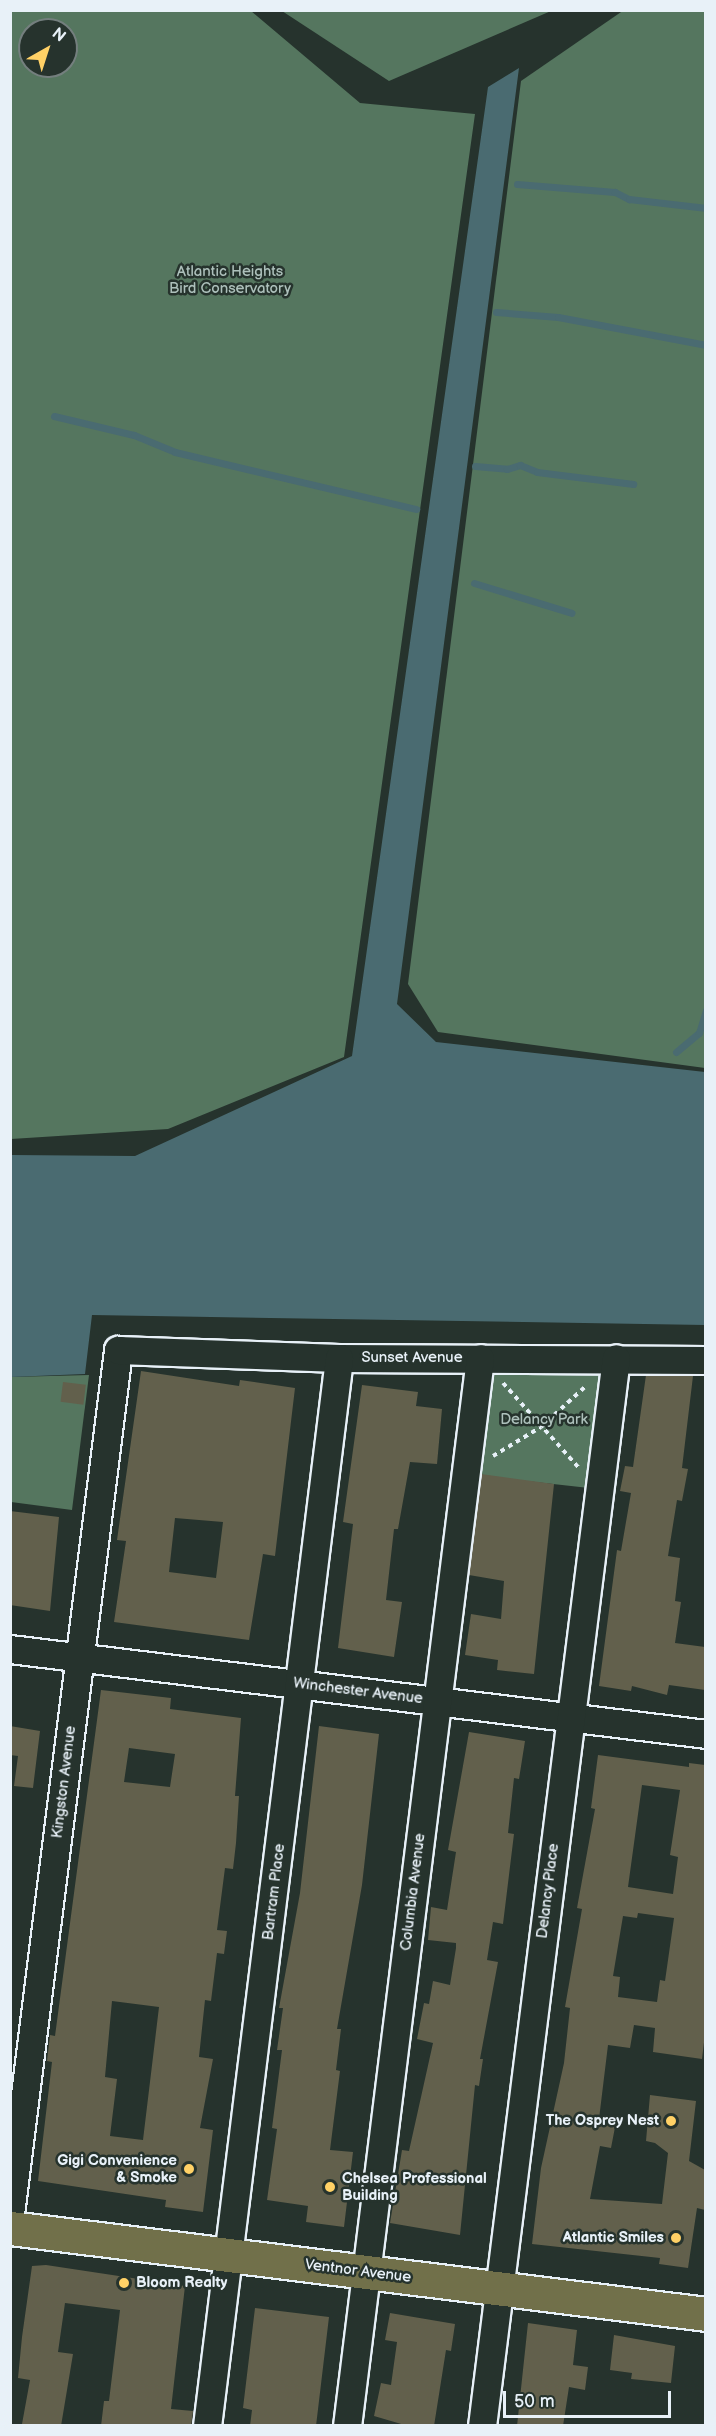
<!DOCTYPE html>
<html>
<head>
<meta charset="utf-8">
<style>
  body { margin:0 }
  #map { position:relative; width:716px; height:2436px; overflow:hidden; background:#26332d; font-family:"Balsamiq Sans",sans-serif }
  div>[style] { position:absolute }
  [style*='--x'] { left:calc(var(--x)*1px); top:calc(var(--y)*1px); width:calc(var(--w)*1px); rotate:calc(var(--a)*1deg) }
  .green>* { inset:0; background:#55765f }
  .water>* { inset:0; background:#4a6b71 }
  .stream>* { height:7px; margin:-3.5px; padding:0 3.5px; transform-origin:3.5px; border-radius:3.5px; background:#4a6b71 }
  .building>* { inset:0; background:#62604c; transform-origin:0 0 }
  .path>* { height:4px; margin-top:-2px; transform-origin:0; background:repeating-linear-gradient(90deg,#e8f1f8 0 4.5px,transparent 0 9px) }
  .roads { filter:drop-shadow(2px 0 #e8f1f8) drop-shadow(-2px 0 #e8f1f8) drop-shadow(0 2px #e8f1f8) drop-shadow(0 -2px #e8f1f8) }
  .minor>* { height:27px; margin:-13.5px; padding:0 13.5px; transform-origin:13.5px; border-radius:13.5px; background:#26332d }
  .major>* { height:33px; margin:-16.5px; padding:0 16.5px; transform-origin:16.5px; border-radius:16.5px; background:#71704a }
  .dots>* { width:16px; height:16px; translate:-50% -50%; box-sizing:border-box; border:3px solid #26332d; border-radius:50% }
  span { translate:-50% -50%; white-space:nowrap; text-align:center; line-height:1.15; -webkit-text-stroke:5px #26332d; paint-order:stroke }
  .park-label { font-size:15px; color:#adc0bb }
  .street-label { font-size:15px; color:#e8f1f8 }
  .poi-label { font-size:15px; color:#e8f1f8; font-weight:700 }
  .right { translate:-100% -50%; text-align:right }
  .left { translate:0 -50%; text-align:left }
  .frame { position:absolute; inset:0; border:12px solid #e8f1f8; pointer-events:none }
  .north { position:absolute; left:18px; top:18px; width:60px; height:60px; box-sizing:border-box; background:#26332d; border:2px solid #747f7e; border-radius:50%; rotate:39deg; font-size:16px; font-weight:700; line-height:24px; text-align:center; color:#e8f1f8 }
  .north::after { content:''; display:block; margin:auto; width:21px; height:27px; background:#ffd166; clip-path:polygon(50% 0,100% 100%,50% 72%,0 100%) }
  .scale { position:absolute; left:503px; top:2391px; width:168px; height:27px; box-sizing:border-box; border:3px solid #e8f1f8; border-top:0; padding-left:8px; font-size:18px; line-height:21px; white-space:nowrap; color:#e8f1f8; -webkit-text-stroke:4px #26332d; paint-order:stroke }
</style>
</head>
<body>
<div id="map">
  <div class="green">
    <i style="clip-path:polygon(evenodd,11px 10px,251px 11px,360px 103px,475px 114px,344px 1057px,168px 1129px,11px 1139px,11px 10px,30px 30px,66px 30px,66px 66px,30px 66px,30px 30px)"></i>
    <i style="clip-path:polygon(624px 10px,705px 11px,705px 1068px,438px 1032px,408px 984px,521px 81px)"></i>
    <i style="clip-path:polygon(282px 11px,551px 11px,389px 81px)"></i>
    <i style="clip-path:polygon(480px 1358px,616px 1358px,598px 1489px,464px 1474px)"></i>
    <i style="clip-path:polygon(89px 1375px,72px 1510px,11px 1502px,11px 1377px)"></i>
  </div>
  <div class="water">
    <i style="clip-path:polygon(519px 68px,397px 1004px,436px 1042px,705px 1072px,705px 1325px,92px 1315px,85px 1374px,11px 1377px,11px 1155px,135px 1156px,352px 1056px,488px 87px)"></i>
  </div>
  <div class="stream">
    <i style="--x:517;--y:184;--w:98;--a:4.7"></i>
    <i style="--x:615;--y:192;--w:16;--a:27"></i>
    <i style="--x:629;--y:199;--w:78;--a:6.7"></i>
    <i style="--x:496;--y:312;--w:62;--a:4.6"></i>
    <i style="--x:558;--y:317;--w:151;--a:10.7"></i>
    <i style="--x:54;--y:416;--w:82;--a:13.4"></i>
    <i style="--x:134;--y:435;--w:44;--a:22.5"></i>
    <i style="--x:175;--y:452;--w:248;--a:13.3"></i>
    <i style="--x:475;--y:466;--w:32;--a:5"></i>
    <i style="--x:507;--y:469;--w:14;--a:-17"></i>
    <i style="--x:520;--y:465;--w:18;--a:22"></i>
    <i style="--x:537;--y:472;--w:97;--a:7.1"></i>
    <i style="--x:474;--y:583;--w:102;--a:17"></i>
    <i style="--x:676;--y:1052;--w:30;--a:-40"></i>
    <i style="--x:699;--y:1033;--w:24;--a:-73"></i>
  </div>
  <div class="building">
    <i style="clip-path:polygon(evenodd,141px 1371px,239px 1386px,240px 1380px,295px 1388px,275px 1556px,263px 1554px,249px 1640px,114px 1622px,126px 1541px,117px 1540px,141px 1371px,175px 1518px,223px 1522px,216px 1578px,169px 1572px,175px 1518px)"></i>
    <i style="clip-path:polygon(646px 1375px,693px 1376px,682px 1468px,688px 1469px,682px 1501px,677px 1500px,668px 1556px,680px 1558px,675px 1601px,681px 1602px,675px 1643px,705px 1647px,705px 1690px,669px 1685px,667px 1695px,632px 1686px,631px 1691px,599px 1686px,617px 1550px,621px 1551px,631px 1493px,620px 1491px,625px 1466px,633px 1467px)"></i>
    <i style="left:63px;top:1382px;width:23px;height:20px;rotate:7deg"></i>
    <i style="clip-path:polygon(362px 1385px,418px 1392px,416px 1406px,442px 1409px,437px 1464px,410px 1462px,398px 1529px,394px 1529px,386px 1600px,402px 1602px,394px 1657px,338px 1648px,353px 1524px,343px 1522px)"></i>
    <i style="clip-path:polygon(481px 1474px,554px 1484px,534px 1674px,497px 1670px,498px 1660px,465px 1655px,471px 1614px,501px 1619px,504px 1581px,469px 1575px)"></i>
    <i style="clip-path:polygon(10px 1511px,59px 1517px,50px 1611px,10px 1605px)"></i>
    <i style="clip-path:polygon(evenodd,101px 1690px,171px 1698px,170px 1709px,241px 1718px,235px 1796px,239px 1796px,236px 1843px,233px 1869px,225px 1868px,217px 1930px,227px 1931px,224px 1954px,217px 1953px,211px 2001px,205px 2000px,199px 2057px,213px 2059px,200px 2128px,213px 2130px,203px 2212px,165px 2207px,166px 2200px,38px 2181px,52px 2062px,47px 2061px,50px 2035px,55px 2036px,101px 1690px,129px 1748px,175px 1754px,170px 1787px,124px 1782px,129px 1748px,101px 1690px,112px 2001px,159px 2007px,143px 2140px,110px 2136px,117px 2079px,105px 2077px,112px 2001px)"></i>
    <i style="clip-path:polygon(10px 1726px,40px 1731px,33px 1788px,14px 1786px,18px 1756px,10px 1755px)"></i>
    <i style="clip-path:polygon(319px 1726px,379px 1734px,362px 1885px,337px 2029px,341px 2029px,336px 2070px,340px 2071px,330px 2150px,353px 2152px,344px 2227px,306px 2222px,308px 2206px,267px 2200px,277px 2129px,272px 2128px,282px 2050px,277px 2050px,283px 2008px,279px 2008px,300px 1893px)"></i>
    <i style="clip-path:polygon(469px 1732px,525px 1741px,519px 1779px,514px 1778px,508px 1833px,514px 1834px,503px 1924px,493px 1922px,487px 1960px,498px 1962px,480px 2059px,483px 2059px,479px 2086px,475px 2085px,460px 2235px,390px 2223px,402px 2150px,409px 2151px,433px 2043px,417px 2039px,424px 2003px,429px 2004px,433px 1981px,450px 1985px,456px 1948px,456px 1943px,428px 1940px,431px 1907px,447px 1910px,456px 1852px,448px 1850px)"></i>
    <i style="clip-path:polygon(evenodd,598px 1755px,689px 1767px,689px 1763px,705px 1765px,705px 2034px,702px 2059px,653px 2052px,655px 2028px,634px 2025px,630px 2048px,608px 2045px,599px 2119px,616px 2122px,611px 2148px,600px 2146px,590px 2199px,662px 2204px,668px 2153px,655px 2143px,646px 2141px,650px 2095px,696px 2101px,689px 2161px,705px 2170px,705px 2210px,697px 2208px,688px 2268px,659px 2264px,660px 2258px,532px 2244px,541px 2168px,564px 2063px,570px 2008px,565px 2007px,582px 1909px,577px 1908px,595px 1809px,591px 1808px,598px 1755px,642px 1785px,680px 1790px,670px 1855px,678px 1857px,673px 1894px,628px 1887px,642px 1785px,598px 1755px,638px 1913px,674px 1918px,665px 1981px,660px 1980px,657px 2002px,618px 1997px,620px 1977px,613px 1976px,623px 1916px,637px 1918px,638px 1913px)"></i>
    <i style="clip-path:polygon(46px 2265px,185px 2286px,171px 2409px,193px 2411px,191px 2426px,101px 2426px,104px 2401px,109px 2401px,120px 2310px,65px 2303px,58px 2352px,73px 2354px,61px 2426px,22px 2424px,30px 2380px,18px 2378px,22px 2337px,32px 2266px)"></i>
    <i style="clip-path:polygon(255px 2308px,329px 2317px,316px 2426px,250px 2426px,252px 2410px,243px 2408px)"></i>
    <i style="clip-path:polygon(390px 2313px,455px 2324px,451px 2351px,446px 2350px,434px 2426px,408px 2426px,374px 2416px,381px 2383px,391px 2385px,397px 2342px,385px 2340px)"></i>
    <i style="clip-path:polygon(528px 2323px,577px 2330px,573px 2365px,588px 2367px,585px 2390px,569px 2387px,563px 2426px,517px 2426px)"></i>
    <i style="clip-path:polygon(614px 2335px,675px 2346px,671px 2383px,631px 2379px,632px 2373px,610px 2370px)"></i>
  </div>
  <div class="path">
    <i style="--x:503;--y:1383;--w:113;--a:48.2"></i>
    <i style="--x:493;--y:1456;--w:56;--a:-31.1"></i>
    <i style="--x:541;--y:1427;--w:62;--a:-42.4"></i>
  </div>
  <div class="roads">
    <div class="minor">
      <i style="--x:10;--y:1649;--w:701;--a:6.96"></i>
      <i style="--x:10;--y:2214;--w:871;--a:-82.87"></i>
      <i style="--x:118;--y:1350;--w:221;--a:2.1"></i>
      <i style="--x:339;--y:1358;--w:367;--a:0.3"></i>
      <i style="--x:207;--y:2426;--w:1076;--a:-82.95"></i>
      <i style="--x:347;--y:2426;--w:1076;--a:-82.9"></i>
      <i style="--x:482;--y:2426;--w:1076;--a:-82.85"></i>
    </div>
    <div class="major">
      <i style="--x:10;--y:2228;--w:701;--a:7.04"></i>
    </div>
  </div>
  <div class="dots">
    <i style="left:671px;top:2121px;background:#ffd166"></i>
    <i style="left:189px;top:2169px;background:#ffd166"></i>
    <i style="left:330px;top:2187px;background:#ffd166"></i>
    <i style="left:676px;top:2238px;background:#ffd166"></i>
    <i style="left:124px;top:2283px;background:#ffd166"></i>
  </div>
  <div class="park-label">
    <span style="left:230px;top:280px">Atlantic Heights<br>Bird Conservatory</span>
    <span style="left:544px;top:1420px">Delancy Park</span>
  </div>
  <div class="street-label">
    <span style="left:412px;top:1358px">Sunset Avenue</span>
    <span style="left:358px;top:1691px;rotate:7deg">Winchester Avenue</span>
    <span style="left:64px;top:1782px;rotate:-83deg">Kingston Avenue</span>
    <span style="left:548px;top:1891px;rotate:-83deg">Delancy Place</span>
    <span style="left:274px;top:1892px;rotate:-83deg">Bartram Place</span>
    <span style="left:413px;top:1892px;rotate:-83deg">Columbia Avenue</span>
    <span style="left:358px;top:2271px;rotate:7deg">Ventnor Avenue</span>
  </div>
  <div class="poi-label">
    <span class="right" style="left:659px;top:2121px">The Osprey Nest</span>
    <span class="right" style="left:177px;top:2169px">Gigi Convenience<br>&amp; Smoke</span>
    <span class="left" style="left:342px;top:2187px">Chelsea Professional<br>Building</span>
    <span class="right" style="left:664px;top:2238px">Atlantic Smiles</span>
    <span class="left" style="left:136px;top:2283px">Bloom Realty</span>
  </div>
  <div class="frame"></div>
  <div class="north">N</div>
  <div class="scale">50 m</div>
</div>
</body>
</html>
